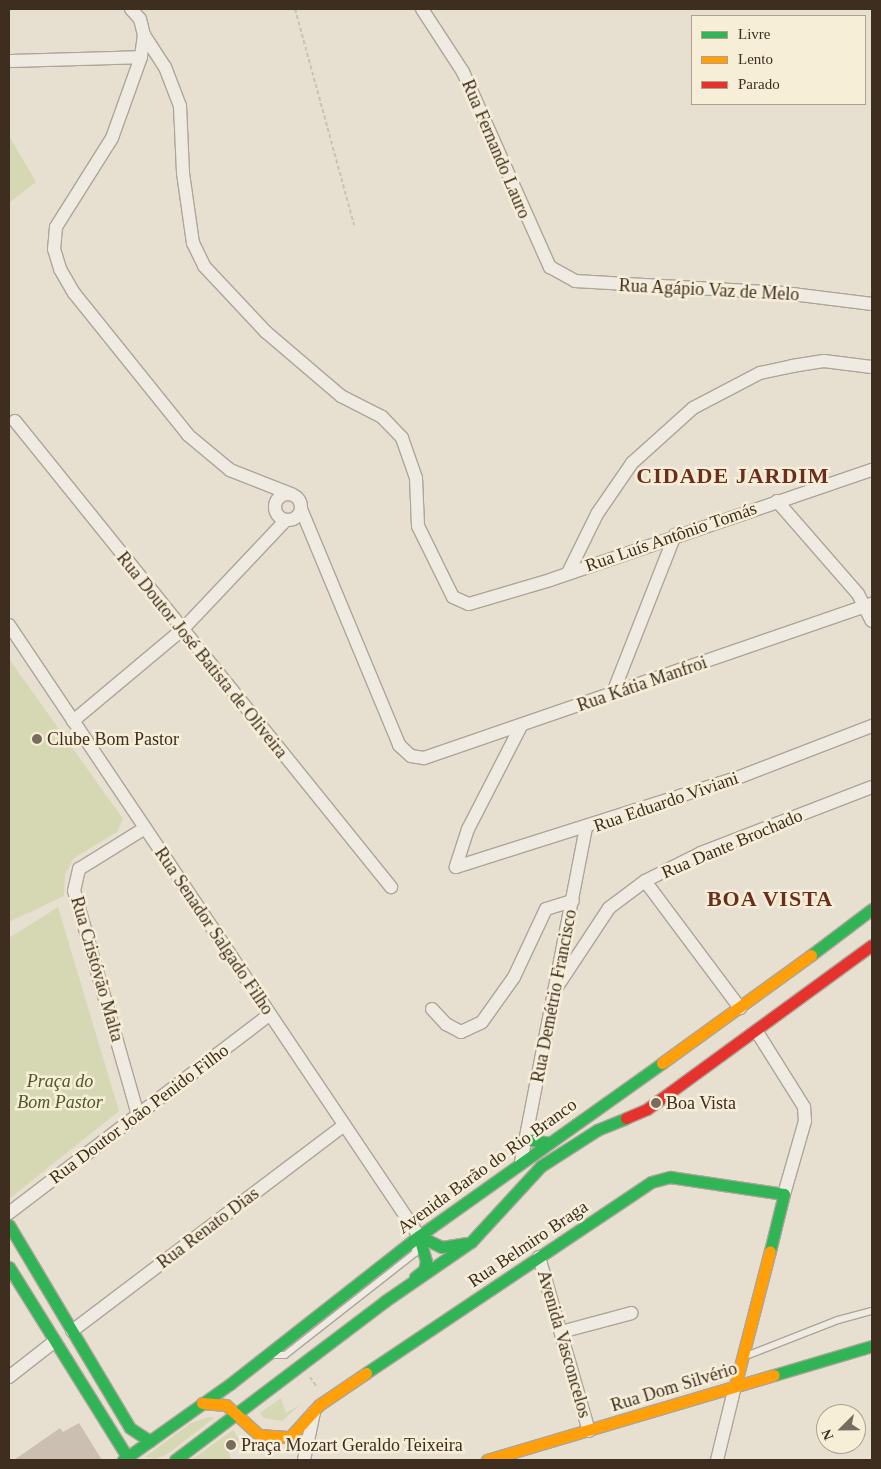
<!DOCTYPE html>
<html>
<head>
<meta charset="utf-8">
<style>
  body { margin:0 }
  #map { position:relative; width:881px; height:1469px; overflow:hidden; background:#e7e0d1; font-family:"Times New Roman",serif }
  div>[style] { position:absolute }
  [style*='--x'] { left:calc(var(--x)*1px); top:calc(var(--y)*1px); width:calc(var(--w)*1px); rotate:calc(var(--a)*1deg) }
  .green>* { inset:0; background:#d6d7b3 }
  .building>* { inset:0; background:#cbbfb2 }
  .path>* { height:2px; margin-top:-1px; transform-origin:0; background:repeating-linear-gradient(90deg,#c8c2b9 0 4px,transparent 0 6.5px) }
  .roads { filter:drop-shadow(1px 0 #ada599) drop-shadow(-1px 0 #ada599) drop-shadow(0 1px #ada599) drop-shadow(0 -1px #ada599) }
  .lane>* { height:6px; margin:-3px; padding:0 3px; transform-origin:3px; border-radius:3px; background:#efebe3 }
  .street>* { height:12px; margin:-6px; padding:0 6px; transform-origin:6px; border-radius:6px; background:#efebe3 }
  .street>.ring { margin:-6px; padding:0; box-sizing:content-box; background:none; border:12px solid #efebe3; border-radius:50% }
  .fast>* { height:11px; margin:-5.5px; padding:0 5.5px; transform-origin:5.5px; border-radius:5.5px; background:#30b455 }
  .slow>* { height:11px; margin:-5.5px; padding:0 5.5px; transform-origin:5.5px; border-radius:5.5px; background:#ff9f0a }
  .jam>* { height:11px; margin:-5.5px; padding:0 5.5px; transform-origin:5.5px; border-radius:5.5px; background:#e5322d }
  .dots>* { width:14px; height:14px; translate:-50% -50%; box-sizing:border-box; border:2px solid #f7eed8; border-radius:50% }
  span { translate:-50% -50%; white-space:nowrap; text-align:center; line-height:1.15; -webkit-text-stroke:5px #f7eed8; paint-order:stroke }
  .street-label { font-size:18px; color:#3d2e20 }
  .poi-label { font-size:18px; color:#3d2e20 }
  .left { translate:0 -50%; text-align:left }
  .park-label { font-size:18px; color:#4d5a26; font-style:italic }
  .district-label { font-size:22px; color:#6b2e1e; font-weight:700; letter-spacing:1px }
  .frame { position:absolute; inset:0; border:10px solid #3d2e20; pointer-events:none }
  .legend { position:absolute; left:691px; top:15px; width:175px; height:90px; box-sizing:border-box; background:#f7eed8; border:1px solid #ada18e; margin:0; padding:6px 9px; list-style:none; font-size:15px; color:#3d2e20 }
  .legend li { display:flex; align-items:center; gap:10px; height:25px }
  .legend b { width:25px; border:1px solid #ada18e }
  .north { position:absolute; left:816px; top:1404px; width:50px; height:50px; box-sizing:border-box; background:#f7eed8; border:1px solid #ada18e; border-radius:50%; rotate:247deg; font-size:14px; font-weight:700; line-height:20px; text-align:center; color:#3d2e20 }
  .north::after { content:''; display:block; margin:auto; width:18px; height:22px; background:#786c5e; clip-path:polygon(50% 0,100% 100%,50% 72%,0 100%) }
</style>
</head>
<body>
<div id="map">
  <div class="green">
    <i style="clip-path:polygon(9px 136px,36px 182px,9px 203px)"></i>
    <i style="clip-path:polygon(9px 659px,123px 819px,117px 832px,74px 858px,65px 874px,64px 896px,9px 922px)"></i>
    <i style="clip-path:polygon(58px 907px,119px 1111px,9px 1199px,9px 938px)"></i>
    <i style="clip-path:polygon(281px 1398px,286px 1413px,301px 1404px,282px 1421px,264px 1418px,260px 1413px)"></i>
    <i style="clip-path:polygon(209px 1417px,214px 1418px,166px 1455px,155px 1459px,145px 1457px,191px 1423px)"></i>
    <i style="clip-path:polygon(233px 1430px,240px 1440px,228px 1449px,231px 1460px,191px 1460px)"></i>
  </div>
  <div class="building">
    <i style="clip-path:polygon(79px 1423px,102px 1460px,14px 1460px,60px 1428px,63px 1432px)"></i>
  </div>
  <div class="path">
    <i style="--x:295;--y:9;--w:224;--a:74.7"></i>
    <i style="--x:310;--y:1377;--w:12;--a:55"></i>
  </div>
  <div class="roads">
    <div class="lane">
      <i style="--x:274;--y:1355;--w:11;--a:0"></i>
      <i style="--x:285;--y:1355;--w:165;--a:-38.1"></i>
      <i style="--x:415;--y:1253;--w:11;--a:-85"></i>
      <i style="--x:746;--y:1356;--w:99;--a:-21.4"></i>
      <i style="--x:838;--y:1320;--w:35;--a:-15"></i>
    </div>
    <div class="street">
      <i style="--x:131;--y:9;--w:13;--a:48"></i>
      <i style="--x:140;--y:19;--w:16;--a:76"></i>
      <i style="--x:144;--y:35;--w:22;--a:98"></i>
      <i style="--x:141;--y:57;--w:86;--a:109.7"></i>
      <i style="--x:112;--y:138;--w:105;--a:122.2"></i>
      <i style="--x:56;--y:227;--w:22;--a:95"></i>
      <i style="--x:54;--y:249;--w:21;--a:73"></i>
      <i style="--x:60;--y:269;--w:28;--a:60"></i>
      <i style="--x:74;--y:293;--w:182;--a:51.2"></i>
      <i style="--x:188;--y:435;--w:55;--a:39.8"></i>
      <i style="--x:230;--y:470;--w:66;--a:21.5"></i>
      <i style="--x:422;--y:9;--w:75;--a:56.9"></i>
      <i style="--x:463;--y:72;--w:214;--a:66"></i>
      <i style="--x:550;--y:267;--w:29;--a:29"></i>
      <i style="--x:575;--y:281;--w:209;--a:3.3"></i>
      <i style="--x:784;--y:293;--w:89;--a:7.1"></i>
      <i style="--x:144;--y:35;--w:38;--a:57"></i>
      <i style="--x:165;--y:67;--w:42;--a:69"></i>
      <i style="--x:180;--y:106;--w:67;--a:87.4"></i>
      <i style="--x:183;--y:173;--w:71;--a:81.9"></i>
      <i style="--x:193;--y:243;--w:25;--a:64"></i>
      <i style="--x:204;--y:266;--w:91;--a:46.8"></i>
      <i style="--x:266;--y:332;--w:99;--a:40.5"></i>
      <i style="--x:341;--y:396;--w:46;--a:27.1"></i>
      <i style="--x:382;--y:417;--w:29;--a:46"></i>
      <i style="--x:402;--y:438;--w:42;--a:70.7"></i>
      <i style="--x:416;--y:478;--w:48;--a:87.6"></i>
      <i style="--x:418;--y:526;--w:79;--a:63.8"></i>
      <i style="--x:453;--y:597;--w:17;--a:24"></i>
      <i style="--x:469;--y:604;--w:84;--a:-16.5"></i>
      <i style="--x:550;--y:580;--w:340;--a:-18.9"></i>
      <i style="--x:9;--y:61;--w:132;--a:-1.7"></i>
      <i style="--x:15;--y:421;--w:599;--a:51.1"></i>
      <i class="ring" style="left:275px;top:494px;width:14px;height:14px"></i>
      <i style="--x:777;--y:501;--w:123;--a:48.9"></i>
      <i style="--x:858;--y:594;--w:30;--a:63"></i>
      <i style="--x:301;--y:509;--w:256;--a:67.4"></i>
      <i style="--x:399;--y:745;--w:16;--a:43"></i>
      <i style="--x:411;--y:756;--w:13;--a:9"></i>
      <i style="--x:424;--y:758;--w:474;--a:-19"></i>
      <i style="--x:568;--y:573;--w:66;--a:-63.8"></i>
      <i style="--x:597;--y:514;--w:62;--a:-55.5"></i>
      <i style="--x:632;--y:463;--w:82;--a:-42"></i>
      <i style="--x:693;--y:408;--w:76;--a:-27.6"></i>
      <i style="--x:760;--y:373;--w:33;--a:-12"></i>
      <i style="--x:792;--y:366;--w:32;--a:-9"></i>
      <i style="--x:824;--y:361;--w:48;--a:7.1"></i>
      <i style="--x:9;--y:625;--w:736;--a:56.14"></i>
      <i style="--x:612;--y:695;--w:172;--a:-68.5"></i>
      <i style="--x:73;--y:721;--w:142;--a:-39.9"></i>
      <i style="--x:182;--y:630;--w:151;--a:-46.6"></i>
      <i style="--x:521;--y:726;--w:116;--a:117.2"></i>
      <i style="--x:468;--y:829;--w:40;--a:108"></i>
      <i style="--x:456;--y:867;--w:295;--a:-17.6"></i>
      <i style="--x:737;--y:778;--w:145;--a:-21.1"></i>
      <i style="--x:645;--y:881;--w:159;--a:53.2"></i>
      <i style="--x:553;--y:993;--w:102;--a:-56.6"></i>
      <i style="--x:609;--y:908;--w:45;--a:-36.9"></i>
      <i style="--x:645;--y:881;--w:63;--a:-26.6"></i>
      <i style="--x:701;--y:853;--w:183;--a:-21.1"></i>
      <i style="--x:432;--y:1009;--w:21;--a:47"></i>
      <i style="--x:446;--y:1024;--w:17;--a:28"></i>
      <i style="--x:461;--y:1032;--w:23;--a:-25"></i>
      <i style="--x:482;--y:1022;--w:55;--a:-54.6"></i>
      <i style="--x:514;--y:977;--w:75;--a:-64.8"></i>
      <i style="--x:546;--y:909;--w:28;--a:-17"></i>
      <i style="--x:757;--y:1032;--w:89;--a:57.9"></i>
      <i style="--x:804;--y:1107;--w:14;--a:86"></i>
      <i style="--x:805;--y:1121;--w:76;--a:106"></i>
      <i style="--x:138;--y:1115;--w:233;--a:-105.9"></i>
      <i style="--x:74;--y:891;--w:23;--a:-77"></i>
      <i style="--x:79;--y:869;--w:78;--a:-31.8"></i>
      <i style="--x:521;--y:1162;--w:339;--a:-79"></i>
      <i style="--x:9;--y:1213;--w:328;--a:-37.3"></i>
      <i style="--x:539;--y:1257;--w:181;--a:74"></i>
      <i style="--x:72;--y:1331;--w:341;--a:-37.1"></i>
      <i style="--x:561;--y:1332;--w:73;--a:-15"></i>
      <i style="--x:9;--y:1377;--w:58;--a:-38"></i>
      <i style="--x:304;--y:1460;--w:49;--a:-78.2"></i>
      <i style="--x:717;--y:1460;--w:76;--a:-76.3"></i>
    </div>
    <div class="fast">
      <i style="--x:811;--y:955;--w:76;--a:-37"></i>
      <i style="--x:525;--y:1139;--w:24;--a:9"></i>
      <i style="--x:9;--y:1225;--w:236;--a:59.2"></i>
      <i style="--x:130;--y:1428;--w:24;--a:33"></i>
      <i style="--x:419;--y:1236;--w:25;--a:26"></i>
      <i style="--x:442;--y:1247;--w:24;--a:-9"></i>
      <i style="--x:9;--y:1267;--w:227;--a:58.1"></i>
      <i style="--x:415;--y:1277;--w:11;--a:-38"></i>
      <i style="--x:424;--y:1270;--w:9;--a:-77"></i>
      <i style="--x:426;--y:1261;--w:26;--a:-106"></i>
      <i style="--x:366;--y:1373;--w:343;--a:-33.8"></i>
      <i style="--x:651;--y:1182;--w:20;--a:-15"></i>
      <i style="--x:670;--y:1177;--w:115;--a:8.5"></i>
      <i style="--x:784;--y:1194;--w:59;--a:103.8"></i>
      <i style="--x:774;--y:1375;--w:102;--a:-16.5"></i>
      <i style="--x:123;--y:1460;--w:131;--a:-35.4"></i>
      <i style="--x:230;--y:1384;--w:236;--a:-38.1"></i>
      <i style="--x:416;--y:1238;--w:302;--a:-35.4"></i>
      <i style="--x:175;--y:1460;--w:263;--a:-37.1"></i>
      <i style="--x:385;--y:1301;--w:104;--a:-34.5"></i>
      <i style="--x:471;--y:1242;--w:103;--a:-47.4"></i>
      <i style="--x:541;--y:1166;--w:67;--a:-32.7"></i>
      <i style="--x:597;--y:1130;--w:31;--a:-22"></i>
    </div>
    <div class="slow">
      <i style="--x:662;--y:1063;--w:184;--a:-35.9"></i>
      <i style="--x:735;--y:1386;--w:139;--a:-75.5"></i>
      <i style="--x:202;--y:1403;--w:24;--a:5"></i>
      <i style="--x:226;--y:1405;--w:45;--a:42.3"></i>
      <i style="--x:259;--y:1435;--w:31;--a:4"></i>
      <i style="--x:290;--y:1437;--w:43;--a:-47.8"></i>
      <i style="--x:319;--y:1405;--w:57;--a:-34.2"></i>
      <i style="--x:487;--y:1460;--w:299;--a:-16.5"></i>
    </div>
    <div class="jam">
      <i style="--x:626;--y:1118;--w:23;--a:-23"></i>
      <i style="--x:647;--y:1109;--w:278;--a:-36.1"></i>
    </div>
  </div>
  <div class="dots">
    <i style="left:37px;top:739px;background:#786c5e"></i>
    <i style="left:656px;top:1103px;background:#786c5e"></i>
    <i style="left:231px;top:1445px;background:#786c5e"></i>
  </div>
  <div class="street-label">
    <span style="left:496px;top:149px;rotate:67deg">Rua Fernando Lauro</span>
    <span style="left:709px;top:290px;rotate:3deg">Rua Agápio Vaz de Melo</span>
    <span style="left:671px;top:537px;rotate:-19deg">Rua Luís Antônio Tomás</span>
    <span style="left:202px;top:655px;rotate:51deg">Rua Doutor José Batista de Oliveira</span>
    <span style="left:642px;top:684px;rotate:-19deg">Rua Kátia Manfroi</span>
    <span style="left:666px;top:802px;rotate:-19deg">Rua Eduardo Viviani</span>
    <span style="left:732px;top:844px;rotate:-23deg">Rua Dante Brochado</span>
    <span style="left:214px;top:931px;rotate:56deg">Rua Senador Salgado Filho</span>
    <span style="left:97px;top:969px;rotate:74deg">Rua Cristóvão Malta</span>
    <span style="left:554px;top:996px;rotate:-79deg">Rua Demétrio Francisco</span>
    <span style="left:139px;top:1114px;rotate:-37deg">Rua Doutor João Penido Filho</span>
    <span style="left:487px;top:1166px;rotate:-36deg">Avenida Barão do Rio Branco</span>
    <span style="left:208px;top:1228px;rotate:-37deg">Rua Renato Dias</span>
    <span style="left:528px;top:1244px;rotate:-34deg">Rua Belmiro Braga</span>
    <span style="left:564px;top:1344px;rotate:74deg">Avenida Vasconcelos</span>
    <span style="left:674px;top:1387px;rotate:-17deg">Rua Dom Silvério</span>
  </div>
  <div class="poi-label">
    <span class="left" style="left:47px;top:739px">Clube Bom Pastor</span>
    <span class="left" style="left:666px;top:1103px">Boa Vista</span>
    <span class="left" style="left:241px;top:1445px">Praça Mozart Geraldo Teixeira</span>
  </div>
  <div class="park-label">
    <span style="left:60px;top:1092px">Praça do<br>Bom Pastor</span>
  </div>
  <div class="district-label">
    <span style="left:733px;top:476px">CIDADE JARDIM</span>
    <span style="left:770px;top:899px">BOA VISTA</span>
  </div>
  <div class="frame"></div>
  <ul class="legend">
  <li><b style="height:6px;background:#30b455"></b>Livre</li>
  <li><b style="height:6px;background:#ff9f0a"></b>Lento</li>
  <li><b style="height:6px;background:#e5322d"></b>Parado</li>
  </ul>
  <div class="north">N</div>
</div>
</body>
</html>
